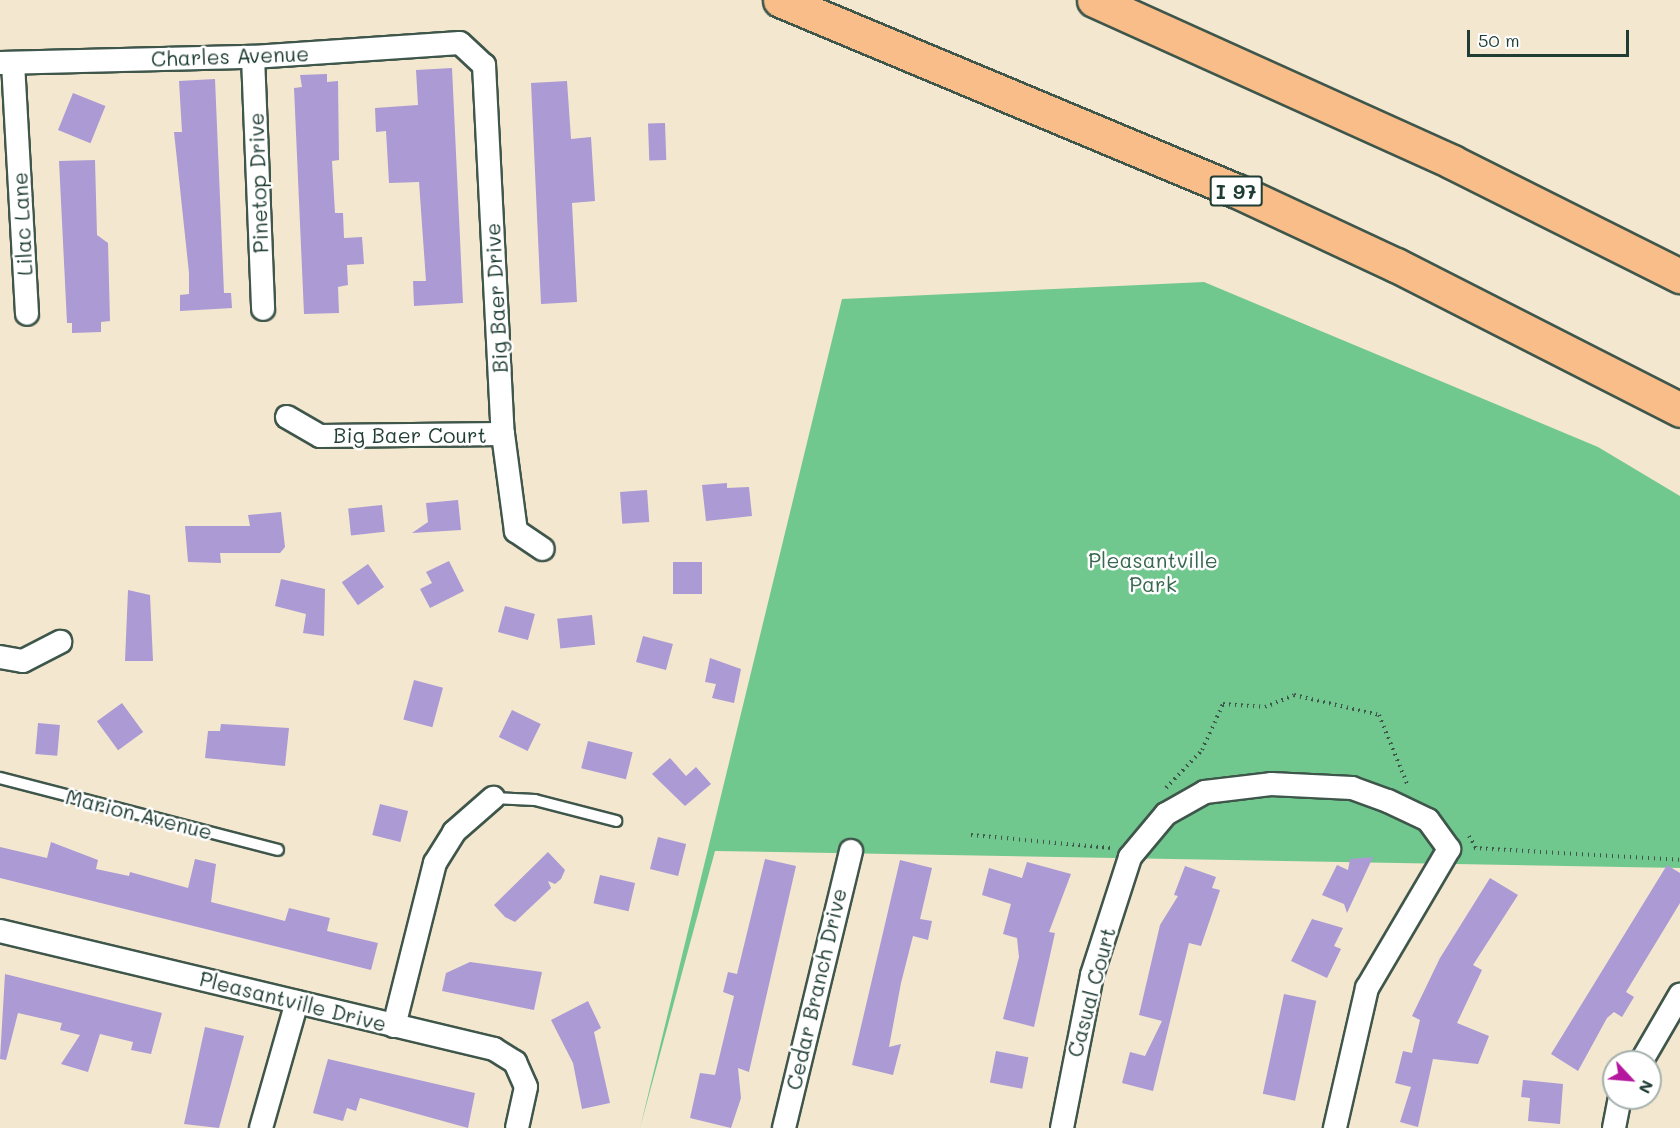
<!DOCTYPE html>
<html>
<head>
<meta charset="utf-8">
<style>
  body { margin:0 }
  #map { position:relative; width:1680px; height:1128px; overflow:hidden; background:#f4e7cf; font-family:Mali,sans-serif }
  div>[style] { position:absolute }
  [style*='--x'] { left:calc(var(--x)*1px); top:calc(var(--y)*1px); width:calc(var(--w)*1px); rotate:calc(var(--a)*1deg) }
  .green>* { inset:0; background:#71c88e }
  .building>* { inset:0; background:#ab9ad4; transform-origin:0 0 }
  .path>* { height:4px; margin-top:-2px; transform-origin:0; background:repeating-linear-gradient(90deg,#3f564b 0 1.5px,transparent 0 6px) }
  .roads { filter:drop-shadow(2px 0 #3f564b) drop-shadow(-2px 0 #3f564b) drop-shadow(0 2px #3f564b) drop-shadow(0 -2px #3f564b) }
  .lane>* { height:10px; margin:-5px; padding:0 5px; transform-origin:5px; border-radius:5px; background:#fff }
  .street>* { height:22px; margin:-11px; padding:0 11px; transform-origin:11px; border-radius:11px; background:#fff }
  .highway>* { height:33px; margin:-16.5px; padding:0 16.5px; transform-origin:16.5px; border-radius:16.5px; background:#f8bd88 }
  span { translate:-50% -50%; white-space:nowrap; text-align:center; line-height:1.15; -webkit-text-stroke:5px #fff; paint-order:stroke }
  .shield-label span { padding:2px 4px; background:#fff; border:2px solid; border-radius:4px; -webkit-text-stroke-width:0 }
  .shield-label { font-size:20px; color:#1f3d34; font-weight:700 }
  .street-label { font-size:21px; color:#1f3d34 }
  .park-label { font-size:21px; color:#38674f }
  .north { position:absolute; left:1602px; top:1050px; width:60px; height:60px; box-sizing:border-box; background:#fff; border:2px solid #a5b1ae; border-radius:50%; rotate:116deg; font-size:16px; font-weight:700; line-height:24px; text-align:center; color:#1f3d34 }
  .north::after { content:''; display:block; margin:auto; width:21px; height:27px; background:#b5179e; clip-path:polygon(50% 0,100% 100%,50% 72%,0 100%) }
  .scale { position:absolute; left:1467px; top:30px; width:162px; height:27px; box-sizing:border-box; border:3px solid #1f3d34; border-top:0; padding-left:8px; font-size:18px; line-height:21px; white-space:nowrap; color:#1f3d34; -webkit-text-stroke:4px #fff; paint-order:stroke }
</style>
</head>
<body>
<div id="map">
  <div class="green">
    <i style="clip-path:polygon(1204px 282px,1598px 447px,1680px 496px,1680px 868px,715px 851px,640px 1128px,842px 299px)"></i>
  </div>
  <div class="building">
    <i style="clip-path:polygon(452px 68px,463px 303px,414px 306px,413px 281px,426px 281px,419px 182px,389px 183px,386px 131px,376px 132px,375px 108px,418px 105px,416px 70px)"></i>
    <i style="clip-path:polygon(327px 74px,327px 82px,338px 81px,339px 160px,332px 161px,335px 213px,343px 213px,344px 238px,362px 237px,364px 264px,347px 265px,348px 285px,338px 287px,339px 313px,304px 314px,294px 88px,302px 87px,300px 75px)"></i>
    <i style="clip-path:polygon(215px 79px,224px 293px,231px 293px,232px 308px,180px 311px,180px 295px,189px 294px,189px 273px,174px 132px,182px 132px,179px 81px)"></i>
    <i style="clip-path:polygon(567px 81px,571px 139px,591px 137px,595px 201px,572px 203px,577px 302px,541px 304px,531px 83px)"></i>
    <i style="left:73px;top:93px;width:35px;height:40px;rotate:22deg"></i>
    <i style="left:665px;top:123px;width:37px;height:17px;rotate:88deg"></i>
    <i style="clip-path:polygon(95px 160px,97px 235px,108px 243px,110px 321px,101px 322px,101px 332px,72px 333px,72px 323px,67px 323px,59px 161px)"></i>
    <i style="clip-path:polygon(727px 483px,727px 488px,749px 487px,752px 516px,706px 521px,702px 485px)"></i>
    <i style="left:647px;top:490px;width:32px;height:27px;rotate:86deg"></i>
    <i style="clip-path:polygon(458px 500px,461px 530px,412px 533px,428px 522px,426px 503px)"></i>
    <i style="left:382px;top:505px;width:27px;height:34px;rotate:84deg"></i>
    <i style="clip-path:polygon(281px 512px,285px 547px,280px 553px,220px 553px,221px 563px,188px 562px,185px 526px,250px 526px,248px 515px)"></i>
    <i style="clip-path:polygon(449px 561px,464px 591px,430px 608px,420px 589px,432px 583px,426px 572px)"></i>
    <i style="left:673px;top:562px;width:29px;height:32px"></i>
    <i style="left:368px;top:564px;width:28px;height:32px;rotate:55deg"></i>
    <i style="clip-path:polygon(281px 579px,325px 589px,324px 636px,303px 633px,306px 614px,275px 606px)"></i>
    <i style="clip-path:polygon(128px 590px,150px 595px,153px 661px,125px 661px)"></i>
    <i style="left:505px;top:606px;width:31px;height:27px;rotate:15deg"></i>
    <i style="left:592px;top:615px;width:30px;height:35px;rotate:84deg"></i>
    <i style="left:643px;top:636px;width:31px;height:27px;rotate:15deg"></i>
    <i style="clip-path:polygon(710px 658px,741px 669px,734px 703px,712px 698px,716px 684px,705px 682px)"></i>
    <i style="left:414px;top:680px;width:30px;height:41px;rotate:15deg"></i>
    <i style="left:122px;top:703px;width:36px;height:31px;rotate:54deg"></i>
    <i style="left:512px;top:710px;width:32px;height:30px;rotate:26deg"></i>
    <i style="left:38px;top:723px;width:22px;height:31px;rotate:5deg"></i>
    <i style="clip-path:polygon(221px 724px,289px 728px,285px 766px,205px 758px,208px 731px,220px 731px)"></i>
    <i style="left:588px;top:741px;width:46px;height:28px;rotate:14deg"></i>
    <i style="clip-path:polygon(670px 758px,686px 776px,696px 767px,711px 784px,685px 806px,652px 774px)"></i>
    <i style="left:380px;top:804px;width:29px;height:32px;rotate:14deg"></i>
    <i style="left:658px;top:837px;width:29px;height:33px;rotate:14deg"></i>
    <i style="clip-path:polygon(51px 842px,98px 860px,96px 869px,129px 876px,130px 872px,188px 888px,195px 859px,216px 864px,211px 902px,285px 921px,289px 908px,330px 918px,327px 931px,378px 943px,371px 970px,0 878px,0 847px,47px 858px)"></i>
    <i style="clip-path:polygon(548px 852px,565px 870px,561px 879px,555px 884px,548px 881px,551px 888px,515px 922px,505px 917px,494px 905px)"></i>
    <i style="clip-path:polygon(1373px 857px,1347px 913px,1344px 904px,1322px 895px,1337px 865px,1348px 870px,1350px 859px)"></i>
    <i style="clip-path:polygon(765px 859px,796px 866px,749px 1072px,738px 1068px,741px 1098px,731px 1128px,690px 1118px,700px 1073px,715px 1075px,734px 996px,723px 992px,728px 972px,737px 974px)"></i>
    <i style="clip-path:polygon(900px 860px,932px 868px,920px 919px,932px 921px,928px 940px,913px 936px,901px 983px,889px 1047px,901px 1044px,893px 1075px,852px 1065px)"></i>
    <i style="clip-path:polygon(1027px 862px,1071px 874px,1049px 932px,1055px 933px,1034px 1027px,1003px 1019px,1019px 957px,1017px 938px,1003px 934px,1011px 904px,982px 895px,989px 868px,1022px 878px)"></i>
    <i style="clip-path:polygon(1667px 865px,1680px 873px,1680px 903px,1626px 992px,1634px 997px,1622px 1017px,1614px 1012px,1607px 1018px,1578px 1071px,1551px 1054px)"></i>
    <i style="clip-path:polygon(1185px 866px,1216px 877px,1212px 888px,1220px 890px,1201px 946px,1189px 943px,1153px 1091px,1122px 1083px,1130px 1052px,1145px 1056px,1162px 1021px,1139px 1015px,1160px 925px,1178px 896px,1174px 895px)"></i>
    <i style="left:600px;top:875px;width:36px;height:29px;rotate:13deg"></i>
    <i style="clip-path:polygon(1490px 878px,1518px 895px,1473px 965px,1482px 970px,1457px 1023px,1489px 1036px,1478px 1064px,1433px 1059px,1418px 1127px,1400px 1122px,1411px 1087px,1395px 1083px,1403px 1051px,1412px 1053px,1420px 1020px,1412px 1016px,1440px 958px)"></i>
    <i style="clip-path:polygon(1312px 919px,1343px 928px,1334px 946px,1341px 949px,1327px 978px,1291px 961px)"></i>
    <i style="clip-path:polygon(470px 962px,542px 972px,534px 1010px,442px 991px,446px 973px)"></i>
    <i style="clip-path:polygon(5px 974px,162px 1013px,151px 1054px,131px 1050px,133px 1042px,100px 1034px,88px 1072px,61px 1064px,80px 1035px,60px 1030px,62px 1023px,18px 1013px,6px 1060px,0 1059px)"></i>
    <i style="left:1284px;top:994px;width:33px;height:102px;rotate:12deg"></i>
    <i style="clip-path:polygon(588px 1001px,601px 1028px,594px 1032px,610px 1103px,582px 1109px,573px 1063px,551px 1020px)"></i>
    <i style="clip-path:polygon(205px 1027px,244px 1036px,219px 1128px,184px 1124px)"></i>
    <i style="left:996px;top:1051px;width:33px;height:32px;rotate:11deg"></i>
    <i style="clip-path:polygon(328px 1059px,475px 1093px,468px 1128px,360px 1098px,356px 1111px,347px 1108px,343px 1121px,313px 1113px)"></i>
    <i style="clip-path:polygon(1523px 1080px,1563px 1084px,1560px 1124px,1528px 1121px,1530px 1098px,1521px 1097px)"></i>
  </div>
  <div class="path">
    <i style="--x:1166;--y:788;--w:52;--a:-46.5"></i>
    <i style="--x:1202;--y:750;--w:51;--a:-65.5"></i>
    <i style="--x:1223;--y:704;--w:42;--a:4.1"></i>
    <i style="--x:1265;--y:707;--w:31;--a:-22"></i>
    <i style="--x:1294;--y:695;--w:87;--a:13.2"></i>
    <i style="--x:1379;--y:715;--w:77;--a:67.8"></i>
    <i style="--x:971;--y:835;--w:141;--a:5.3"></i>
    <i style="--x:1469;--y:836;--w:14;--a:60"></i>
    <i style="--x:1474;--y:848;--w:206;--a:3.3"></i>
  </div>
  <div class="roads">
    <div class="lane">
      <i style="--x:0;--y:778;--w:287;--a:14.5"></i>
      <i style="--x:493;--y:798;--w:42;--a:2.7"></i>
      <i style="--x:535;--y:800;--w:84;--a:14.5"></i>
    </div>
    <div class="street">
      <i style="--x:253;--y:57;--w:252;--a:87.7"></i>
      <i style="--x:0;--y:63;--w:253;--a:-1.4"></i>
      <i style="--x:253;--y:57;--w:207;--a:-3.9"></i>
      <i style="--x:460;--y:43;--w:33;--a:43"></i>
      <i style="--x:484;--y:65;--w:369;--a:87.1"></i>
      <i style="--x:503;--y:434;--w:98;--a:82.4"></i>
      <i style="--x:516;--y:531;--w:32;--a:34"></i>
      <i style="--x:13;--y:63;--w:251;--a:86.8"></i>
      <i style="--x:287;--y:417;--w:38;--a:30"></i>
      <i style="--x:320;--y:436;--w:183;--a:-0.6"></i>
      <i style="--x:0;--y:657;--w:23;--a:10"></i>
      <i style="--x:23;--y:661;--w:42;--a:-27.2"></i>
      <i style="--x:0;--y:931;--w:508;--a:13.43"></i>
      <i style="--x:494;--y:1049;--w:25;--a:32"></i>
      <i style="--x:515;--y:1062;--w:27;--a:66"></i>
      <i style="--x:526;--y:1087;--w:42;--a:102.4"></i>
      <i style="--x:394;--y:1026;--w:168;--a:-75.9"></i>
      <i style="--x:435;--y:863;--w:36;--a:-58"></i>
      <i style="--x:454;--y:832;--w:52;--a:-41.1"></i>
      <i style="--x:1641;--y:1062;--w:78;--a:-59.8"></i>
      <i style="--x:261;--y:1128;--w:131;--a:-74.1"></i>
      <i style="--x:784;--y:1128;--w:285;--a:-76.4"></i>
      <i style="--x:1062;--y:1128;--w:156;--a:-78.9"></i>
      <i style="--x:1092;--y:975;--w:124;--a:-72.1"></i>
      <i style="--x:1130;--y:857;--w:56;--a:-50.1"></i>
      <i style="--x:1166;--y:814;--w:45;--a:-29.4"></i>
      <i style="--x:1205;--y:792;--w:66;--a:-6.9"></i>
      <i style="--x:1271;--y:784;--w:81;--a:2.8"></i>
      <i style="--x:1352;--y:788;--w:38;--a:20"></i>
      <i style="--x:1388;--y:801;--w:44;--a:25.4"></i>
      <i style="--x:1428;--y:820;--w:36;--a:54"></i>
      <i style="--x:1449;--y:849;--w:161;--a:120.5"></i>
      <i style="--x:1367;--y:988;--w:144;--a:102.9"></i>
      <i style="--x:1614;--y:1128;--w:31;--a:-79"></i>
    </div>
    <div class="highway">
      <i style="--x:780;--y:0;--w:495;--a:22.7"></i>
      <i style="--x:1237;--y:191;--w:175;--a:25"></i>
      <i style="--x:1396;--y:265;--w:319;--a:27"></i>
      <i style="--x:1094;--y:0;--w:393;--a:24.3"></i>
      <i style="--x:1452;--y:162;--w:255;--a:26.6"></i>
    </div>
  </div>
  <div class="shield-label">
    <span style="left:1236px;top:191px">I 97</span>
  </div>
  <div class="street-label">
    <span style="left:230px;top:56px;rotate:-2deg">Charles Avenue</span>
    <span style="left:258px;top:183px;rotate:-92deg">Pinetop Drive</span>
    <span style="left:22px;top:224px;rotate:-93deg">Lilac Lane</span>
    <span style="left:496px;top:298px;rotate:-93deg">Big Baer Drive</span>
    <span style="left:410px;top:435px">Big Baer Court</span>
    <span style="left:139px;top:814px;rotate:14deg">Marion Avenue</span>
    <span style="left:816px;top:989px;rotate:-77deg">Cedar Branch Drive</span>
    <span style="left:1091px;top:992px;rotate:-75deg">Casual Court</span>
    <span style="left:293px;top:1001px;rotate:14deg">Pleasantville Drive</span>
  </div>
  <div class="park-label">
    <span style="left:1153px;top:572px">Pleasantville<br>Park</span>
  </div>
  <div class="north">N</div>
  <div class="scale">50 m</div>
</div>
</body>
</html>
